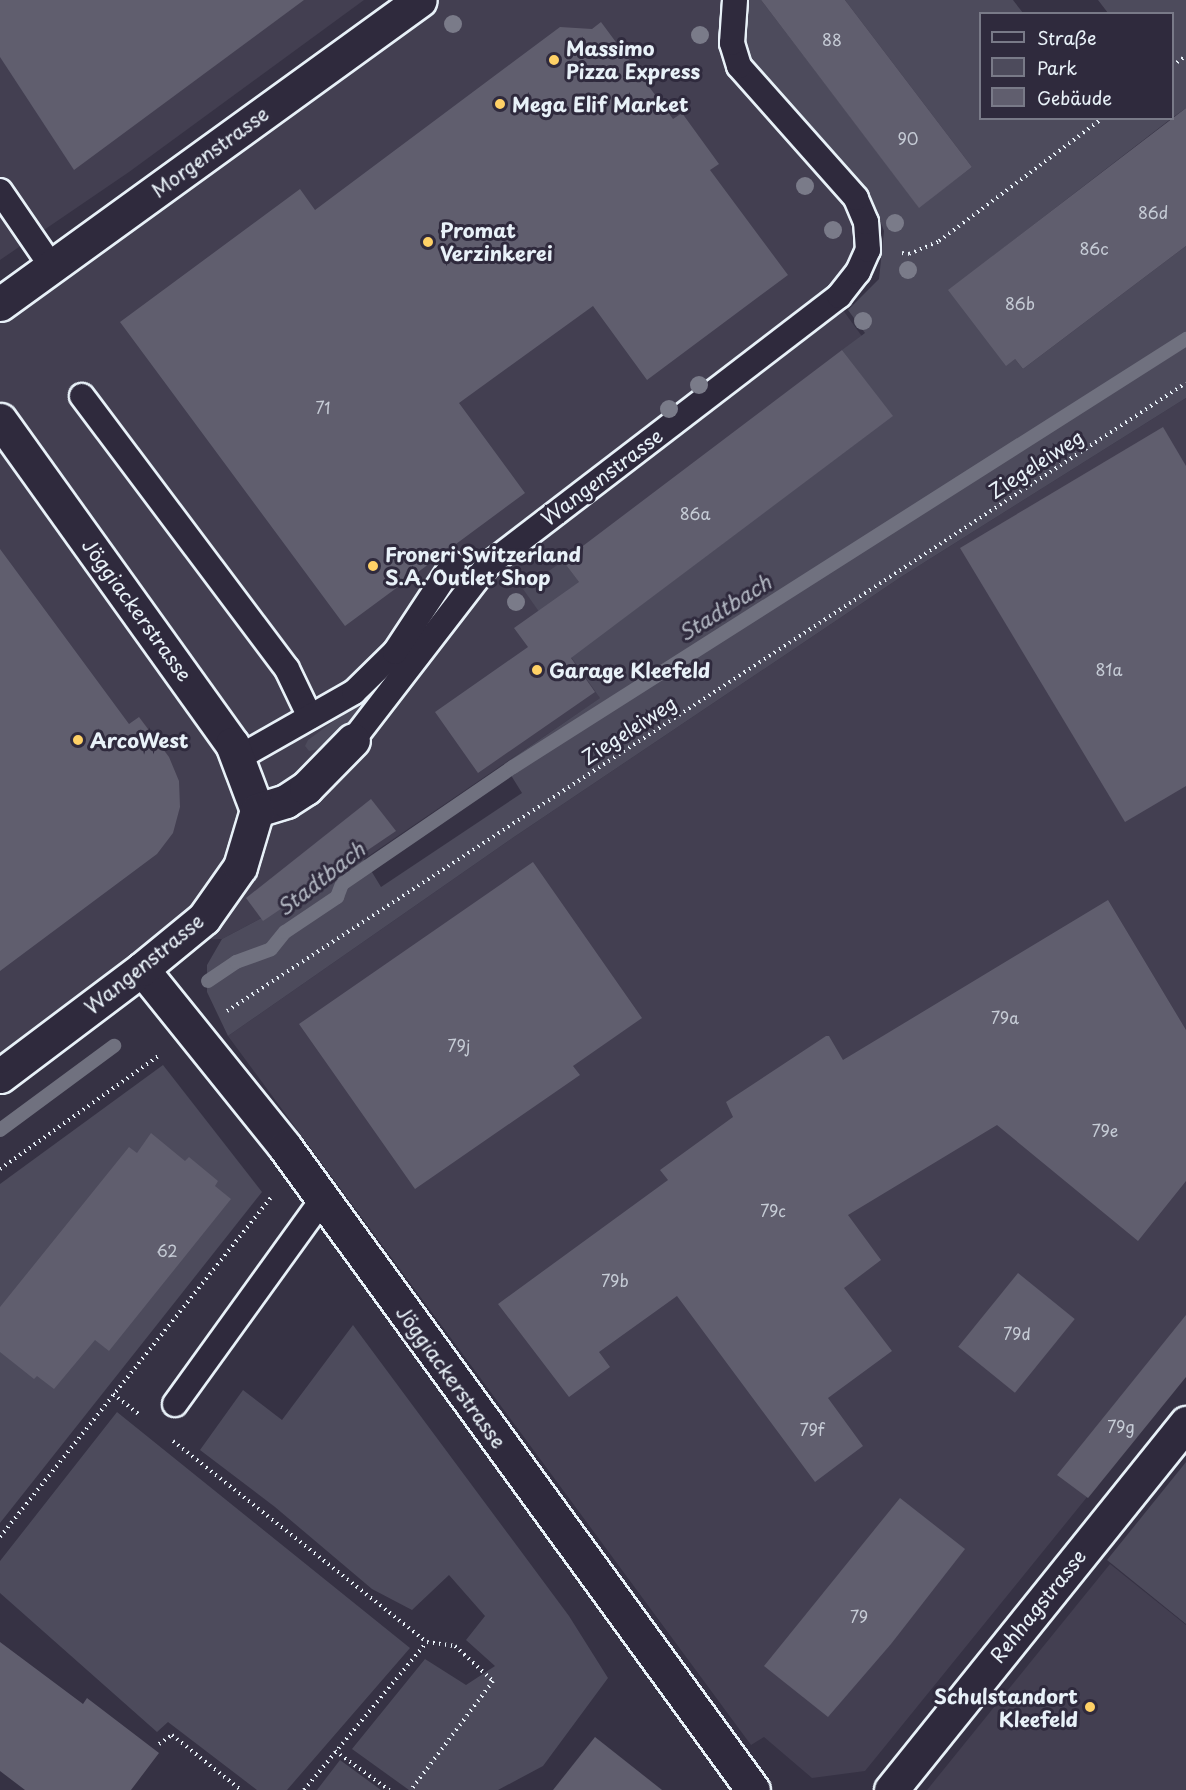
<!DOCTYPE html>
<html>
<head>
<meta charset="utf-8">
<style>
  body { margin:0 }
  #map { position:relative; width:1186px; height:1790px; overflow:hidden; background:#363244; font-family:"Playpen Sans",sans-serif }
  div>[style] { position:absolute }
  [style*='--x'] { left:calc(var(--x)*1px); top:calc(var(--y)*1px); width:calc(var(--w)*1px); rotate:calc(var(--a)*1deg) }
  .built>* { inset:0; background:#433f51 }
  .green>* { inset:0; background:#4d4b5c }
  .stream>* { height:14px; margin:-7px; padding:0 7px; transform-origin:7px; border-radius:7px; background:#70717f }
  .building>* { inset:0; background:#605e6e; transform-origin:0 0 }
  .path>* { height:4px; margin-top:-2px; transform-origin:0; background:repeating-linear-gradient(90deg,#e8f1f8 0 1.5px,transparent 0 6px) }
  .roads { filter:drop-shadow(2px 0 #e8f1f8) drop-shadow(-2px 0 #e8f1f8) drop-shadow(0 2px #e8f1f8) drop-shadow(0 -2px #e8f1f8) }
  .lane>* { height:24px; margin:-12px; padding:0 12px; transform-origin:12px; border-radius:12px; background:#2f2a3d }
  .street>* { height:33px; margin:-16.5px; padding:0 16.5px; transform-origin:16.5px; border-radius:16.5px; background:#2f2a3d }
  .trees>* { width:18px; height:18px; margin:-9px; border-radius:50%; background:#7a7b89 }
  .dots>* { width:16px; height:16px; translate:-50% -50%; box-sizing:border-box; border:3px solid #2f2a3d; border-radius:50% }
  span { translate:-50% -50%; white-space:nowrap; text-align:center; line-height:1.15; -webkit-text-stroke:6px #2f2a3d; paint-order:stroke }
  .number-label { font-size:16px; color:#c6ccd6 }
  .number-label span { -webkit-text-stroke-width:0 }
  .poi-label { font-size:20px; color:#e8f1f8; font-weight:700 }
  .left { translate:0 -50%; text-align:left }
  .right { translate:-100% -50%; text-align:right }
  .street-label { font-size:20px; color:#e8f1f8 }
  .water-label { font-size:21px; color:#b2b7c2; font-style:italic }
  .legend { position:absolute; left:979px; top:12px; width:195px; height:108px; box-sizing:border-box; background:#2f2a3d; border:2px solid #797a88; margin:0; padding:8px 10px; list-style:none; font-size:18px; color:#e8f1f8 }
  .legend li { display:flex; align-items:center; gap:12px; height:30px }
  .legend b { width:30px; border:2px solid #797a88 }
</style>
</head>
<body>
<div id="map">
  <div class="built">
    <i style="clip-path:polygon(0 0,364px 0,129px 172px,0 260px)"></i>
    <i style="clip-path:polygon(431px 0,722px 0,721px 34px,765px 105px,855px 215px,860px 242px,852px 271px,832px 295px,951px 459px,307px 898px,301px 897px,222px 939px,157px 941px,0 1054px,0 322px)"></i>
    <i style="clip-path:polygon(1186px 398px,1186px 1375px,865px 1771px,812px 1778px,764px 1737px,751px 1745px,228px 1036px,514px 837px,901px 577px)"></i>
    <i style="clip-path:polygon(1110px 1564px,1186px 1625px,1186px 1790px,927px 1790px)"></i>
  </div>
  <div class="green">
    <i style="clip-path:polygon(745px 0,761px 0,919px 207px,972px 167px,845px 0,1013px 0,1023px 13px,980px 14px,980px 118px,1172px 118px,993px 256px,1015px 359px,1023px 369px,1186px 246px,1186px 398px,901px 577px,514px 837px,228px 1036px,207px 992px,207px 965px,222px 939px,301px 897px,308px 898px,364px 859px,381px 887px,522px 793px,504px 764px,600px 698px,523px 589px,563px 561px,613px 626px,892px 416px,842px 350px,865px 333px,848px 310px,879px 279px,884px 231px,870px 194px,747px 55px,741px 35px)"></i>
    <i style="clip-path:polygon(1098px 0,1186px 0,1186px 108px,1172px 118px,1172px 14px,1108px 13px)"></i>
    <i style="clip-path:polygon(369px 695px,374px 700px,363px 717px,324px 748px,309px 751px,305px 746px,308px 740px)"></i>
    <i style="clip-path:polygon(163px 1065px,262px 1192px,0 1523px,0 1184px)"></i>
    <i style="clip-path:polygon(353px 1325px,569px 1616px,608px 1678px,543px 1766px,498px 1790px,409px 1790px,352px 1749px,425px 1659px,466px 1685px,495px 1666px,466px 1640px,485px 1616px,449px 1575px,412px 1610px,372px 1589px,275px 1507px,200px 1450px,243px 1390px,282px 1420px)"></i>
    <i style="clip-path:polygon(117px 1412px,410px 1648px,287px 1790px,257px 1790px,168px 1722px,157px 1732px,0 1593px,0 1561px)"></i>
    <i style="clip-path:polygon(1186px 1462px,1186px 1624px,1107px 1560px)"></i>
    <i style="clip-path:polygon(340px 1760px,381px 1790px,317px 1790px)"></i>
  </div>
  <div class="stream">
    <i style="--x:208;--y:981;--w:34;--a:-34"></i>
    <i style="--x:236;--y:962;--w:37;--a:-20"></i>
    <i style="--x:271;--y:949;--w:22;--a:-51"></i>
    <i style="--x:285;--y:932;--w:63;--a:-33.9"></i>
    <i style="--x:337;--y:897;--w:14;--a:-69"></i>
    <i style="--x:342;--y:884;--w:207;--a:-34.4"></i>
    <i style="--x:513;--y:767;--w:798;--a:-32.45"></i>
    <i style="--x:0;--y:1130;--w:142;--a:-36.4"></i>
  </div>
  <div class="building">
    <i style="clip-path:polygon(0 0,304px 0,74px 170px,0 57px)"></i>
    <i style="clip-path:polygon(761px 0,845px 0,972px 167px,919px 208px)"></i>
    <i style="clip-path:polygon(601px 22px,673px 119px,682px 113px,719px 164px,710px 170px,788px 275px,647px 380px,593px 306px,459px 403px,525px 493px,345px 626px,120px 322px,300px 189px,315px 210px,560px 27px,592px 29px)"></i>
    <i style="clip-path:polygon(1186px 108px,1186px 246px,1023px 369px,1015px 359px,1006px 366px,948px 290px)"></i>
    <i style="clip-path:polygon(842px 350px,893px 416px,571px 658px,595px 692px,478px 773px,435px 712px,528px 647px,514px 628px,579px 582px,563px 561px)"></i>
    <i style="clip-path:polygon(1163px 427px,1186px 466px,1186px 786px,1125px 822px,960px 548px)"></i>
    <i style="clip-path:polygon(0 549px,129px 724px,139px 717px,169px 757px,179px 781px,180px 807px,173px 833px,157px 854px,0 971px)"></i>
    <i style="clip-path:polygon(371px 799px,396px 831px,263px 921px,246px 898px)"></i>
    <i style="clip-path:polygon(533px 862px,642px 1018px,573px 1066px,580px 1075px,415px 1189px,299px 1024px)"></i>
    <i style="clip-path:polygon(1108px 900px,1186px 1030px,1186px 1181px,1138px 1241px,997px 1125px,848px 1215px,881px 1260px,844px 1288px,892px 1351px,828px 1398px,863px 1446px,815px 1482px,677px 1296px,599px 1352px,610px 1367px,569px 1397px,498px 1304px,668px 1180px,660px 1170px,733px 1117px,726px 1102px,826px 1036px,829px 1036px,843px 1060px)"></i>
    <i style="clip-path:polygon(151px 1133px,185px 1161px,189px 1157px,218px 1181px,215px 1186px,231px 1199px,109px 1351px,95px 1340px,54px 1389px,37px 1376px,34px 1379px,0 1352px,0 1307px,129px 1147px,137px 1153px)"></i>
    <i style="left:1018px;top:1273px;width:73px;height:95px;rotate:39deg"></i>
    <i style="clip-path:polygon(1186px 1315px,1186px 1377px,1088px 1498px,1057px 1475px)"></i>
    <i style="clip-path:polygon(900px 1498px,965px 1549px,891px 1644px,828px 1717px,764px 1666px)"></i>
    <i style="clip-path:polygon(0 1642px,83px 1704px,87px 1698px,159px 1753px,131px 1790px,25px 1790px,0 1771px)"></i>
    <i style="clip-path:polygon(595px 1737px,662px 1790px,553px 1790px)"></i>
  </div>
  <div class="path">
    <i style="--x:1172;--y:66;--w:17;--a:-36"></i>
    <i style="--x:902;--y:253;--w:7;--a:8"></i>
    <i style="--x:909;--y:254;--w:33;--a:-23"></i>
    <i style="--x:939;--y:241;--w:205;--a:-36.9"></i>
    <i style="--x:227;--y:1011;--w:1146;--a:-33.22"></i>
    <i style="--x:0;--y:1169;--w:196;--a:-35.5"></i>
    <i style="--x:113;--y:1394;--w:33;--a:38"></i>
    <i style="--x:173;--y:1441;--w:324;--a:38.4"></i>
    <i style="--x:427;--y:1642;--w:28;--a:8"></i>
    <i style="--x:455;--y:1646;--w:52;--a:42.6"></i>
    <i style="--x:493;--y:1681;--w:136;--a:127"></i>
    <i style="--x:0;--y:1537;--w:435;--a:-51.4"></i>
    <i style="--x:159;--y:1744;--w:16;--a:-35"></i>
    <i style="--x:172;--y:1735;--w:88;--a:38.6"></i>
    <i style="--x:335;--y:1751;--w:67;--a:35.8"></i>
    <i style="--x:304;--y:1790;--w:192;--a:-50.3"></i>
  </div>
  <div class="roads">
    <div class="lane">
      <i style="--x:0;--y:191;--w:92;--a:55.6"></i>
      <i style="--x:82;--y:396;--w:341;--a:53.1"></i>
      <i style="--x:287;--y:669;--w:53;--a:64.4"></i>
      <i style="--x:353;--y:740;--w:220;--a:-52.4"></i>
      <i style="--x:487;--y:566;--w:444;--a:-37.5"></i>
      <i style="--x:839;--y:296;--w:31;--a:-52"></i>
      <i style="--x:858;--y:272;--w:24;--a:-66"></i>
      <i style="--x:868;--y:250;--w:28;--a:-94"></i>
      <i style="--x:866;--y:222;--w:26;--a:-113"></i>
      <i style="--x:856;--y:198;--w:176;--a:-131.6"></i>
      <i style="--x:739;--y:66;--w:24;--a:-107"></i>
      <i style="--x:732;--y:43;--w:43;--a:-86"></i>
      <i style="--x:238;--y:758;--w:133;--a:-29.6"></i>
      <i style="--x:354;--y:692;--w:57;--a:-44.3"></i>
      <i style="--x:395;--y:652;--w:105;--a:-56.6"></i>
      <i style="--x:175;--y:1404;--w:251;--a:-54.2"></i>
    </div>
    <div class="street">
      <i style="--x:0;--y:304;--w:518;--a:-35.9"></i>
      <i style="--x:0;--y:420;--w:398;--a:54.4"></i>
      <i style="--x:232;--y:744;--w:71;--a:69.3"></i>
      <i style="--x:257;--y:810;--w:30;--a:-17"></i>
      <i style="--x:286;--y:801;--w:24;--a:-33"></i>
      <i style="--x:306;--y:788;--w:67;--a:-45.6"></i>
      <i style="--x:142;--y:969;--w:228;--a:51.2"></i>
      <i style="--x:285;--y:1147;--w:795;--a:53.95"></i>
      <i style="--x:0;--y:1076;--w:178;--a:-37"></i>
      <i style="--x:142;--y:969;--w:80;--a:-39.4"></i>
      <i style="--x:204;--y:918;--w:62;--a:-54.8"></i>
      <i style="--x:240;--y:867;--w:59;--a:-73.4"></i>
      <i style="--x:891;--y:1790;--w:471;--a:-51.2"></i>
    </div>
  </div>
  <div class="trees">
    <i style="left:453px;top:24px"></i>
    <i style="left:700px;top:35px"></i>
    <i style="left:805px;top:186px"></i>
    <i style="left:895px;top:223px"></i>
    <i style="left:833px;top:230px"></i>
    <i style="left:908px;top:270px"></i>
    <i style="left:863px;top:321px"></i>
    <i style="left:699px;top:385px"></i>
    <i style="left:669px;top:409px"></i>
    <i style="left:516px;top:602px"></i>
  </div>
  <div class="dots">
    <i style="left:554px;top:60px;background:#ffd166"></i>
    <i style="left:500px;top:104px;background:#ffd166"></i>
    <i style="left:428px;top:242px;background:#ffd166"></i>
    <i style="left:373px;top:566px;background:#ffd166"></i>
    <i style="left:537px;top:670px;background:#ffd166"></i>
    <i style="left:78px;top:740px;background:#ffd166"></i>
    <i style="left:1090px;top:1707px;background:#ffd166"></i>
  </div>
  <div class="number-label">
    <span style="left:832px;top:39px">88</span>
    <span style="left:908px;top:138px">90</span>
    <span style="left:1153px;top:212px">86d</span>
    <span style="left:1094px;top:248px">86c</span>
    <span style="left:1020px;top:303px">86b</span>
    <span style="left:323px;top:407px">71</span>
    <span style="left:695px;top:513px">86a</span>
    <span style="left:1109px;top:669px">81a</span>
    <span style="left:1005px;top:1017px">79a</span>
    <span style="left:459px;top:1045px">79j</span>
    <span style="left:1105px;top:1130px">79e</span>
    <span style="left:773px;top:1210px">79c</span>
    <span style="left:167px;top:1250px">62</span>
    <span style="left:615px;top:1280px">79b</span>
    <span style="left:1017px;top:1333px">79d</span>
    <span style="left:1121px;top:1426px">79g</span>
    <span style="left:812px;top:1429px">79f</span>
    <span style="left:859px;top:1616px">79</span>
  </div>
  <div class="poi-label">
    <span class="left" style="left:566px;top:60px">Massimo<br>Pizza Express</span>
    <span class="left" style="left:512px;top:104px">Mega Elif Market</span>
    <span class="left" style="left:440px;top:242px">Promat<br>Verzinkerei</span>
    <span class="left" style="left:385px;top:566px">Froneri Switzerland<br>S.A. Outlet Shop</span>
    <span class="left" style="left:549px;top:670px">Garage Kleefeld</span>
    <span class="left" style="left:90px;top:740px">ArcoWest</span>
    <span class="right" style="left:1078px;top:1708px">Schulstandort<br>Kleefeld</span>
  </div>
  <div class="street-label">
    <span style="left:210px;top:152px;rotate:-36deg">Morgenstrasse</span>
    <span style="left:1036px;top:464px;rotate:-33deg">Ziegeleiweg</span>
    <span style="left:602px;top:477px;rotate:-37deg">Wangenstrasse</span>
    <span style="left:137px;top:610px;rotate:54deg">Jöggiackerstrasse</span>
    <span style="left:629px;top:730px;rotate:-33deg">Ziegeleiweg</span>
    <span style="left:144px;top:964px;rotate:-39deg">Wangenstrasse</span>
    <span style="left:451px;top:1377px;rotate:54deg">Jöggiackerstrasse</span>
    <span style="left:1038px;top:1606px;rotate:-51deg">Rehhagstrasse</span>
  </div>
  <div class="water-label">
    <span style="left:724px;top:607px;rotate:-32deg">Stadtbach</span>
    <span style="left:320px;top:878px;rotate:-38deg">Stadtbach</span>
  </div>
  <ul class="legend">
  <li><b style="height:8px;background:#2f2a3d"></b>Straße</li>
  <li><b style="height:16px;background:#4d4b5c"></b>Park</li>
  <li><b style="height:16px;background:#605e6e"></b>Gebäude</li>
  </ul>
</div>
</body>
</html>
